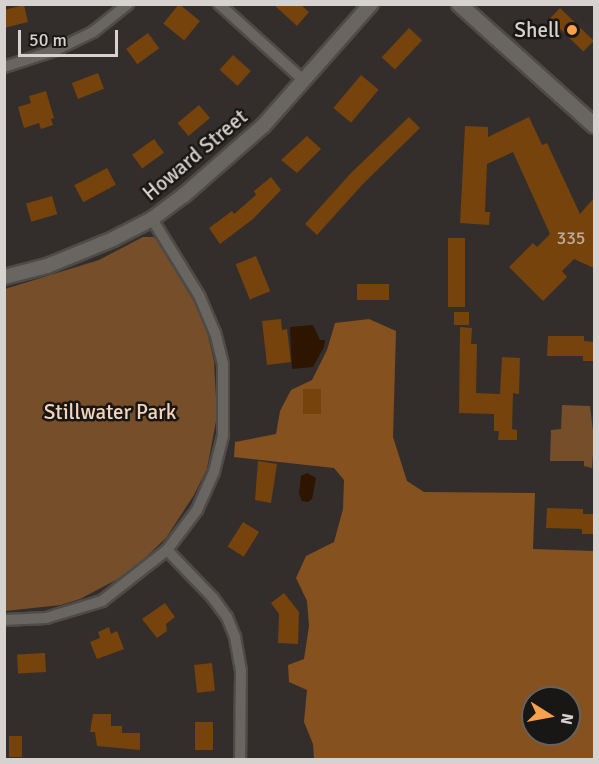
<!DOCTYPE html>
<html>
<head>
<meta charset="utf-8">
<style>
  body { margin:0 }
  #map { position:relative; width:599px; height:764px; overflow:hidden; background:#332e2b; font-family:Signika,sans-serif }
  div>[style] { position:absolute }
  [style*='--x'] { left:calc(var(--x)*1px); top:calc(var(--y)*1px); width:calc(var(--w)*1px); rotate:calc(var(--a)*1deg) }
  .green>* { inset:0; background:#764e2a }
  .forest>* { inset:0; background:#85511e }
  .water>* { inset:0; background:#2e1500 }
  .building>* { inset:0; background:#75430b; transform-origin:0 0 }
  .roads { filter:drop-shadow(2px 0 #4e4b48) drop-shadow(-2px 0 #4e4b48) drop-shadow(0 2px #4e4b48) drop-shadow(0 -2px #4e4b48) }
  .minor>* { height:10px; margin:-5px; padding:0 5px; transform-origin:5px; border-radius:5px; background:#696561 }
  .tertiary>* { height:14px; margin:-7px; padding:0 7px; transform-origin:7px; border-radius:7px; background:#696561 }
  .secondary>* { height:15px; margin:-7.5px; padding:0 7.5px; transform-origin:7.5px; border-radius:7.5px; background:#696561 }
  .dots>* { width:16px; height:16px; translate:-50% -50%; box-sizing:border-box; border:3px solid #191715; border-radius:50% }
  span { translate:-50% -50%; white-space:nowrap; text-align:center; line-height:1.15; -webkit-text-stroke:5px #191715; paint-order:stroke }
  .number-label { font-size:18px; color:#bdae9f }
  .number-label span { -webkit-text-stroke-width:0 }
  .poi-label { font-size:21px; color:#d5d2d0 }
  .right { translate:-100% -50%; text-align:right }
  .street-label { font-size:21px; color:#d5d2d0 }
  .park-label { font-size:21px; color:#f4d4ba }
  .frame { position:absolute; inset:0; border:6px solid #d5d2d0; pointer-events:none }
  .north { position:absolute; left:521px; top:686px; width:60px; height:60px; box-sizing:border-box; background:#191715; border:2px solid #646260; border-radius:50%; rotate:101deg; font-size:16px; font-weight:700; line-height:24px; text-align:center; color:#d5d2d0 }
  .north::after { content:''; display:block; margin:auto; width:21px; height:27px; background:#f8a04b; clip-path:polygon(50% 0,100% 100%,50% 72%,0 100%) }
  .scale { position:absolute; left:18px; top:30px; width:100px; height:27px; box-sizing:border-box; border:3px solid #d5d2d0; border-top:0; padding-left:8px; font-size:18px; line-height:21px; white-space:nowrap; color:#d5d2d0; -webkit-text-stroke:4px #191715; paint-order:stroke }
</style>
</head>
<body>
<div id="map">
  <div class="green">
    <i style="clip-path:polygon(143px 237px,153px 237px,158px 241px,197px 307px,207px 331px,214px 361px,217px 416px,207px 469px,194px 495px,166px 538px,129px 573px,80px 599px,61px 605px,5px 611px,5px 289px,99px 260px)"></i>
    <i style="clip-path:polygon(562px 405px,590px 406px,594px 439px,592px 468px,584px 466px,584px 461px,550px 461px,551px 430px,561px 429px)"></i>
  </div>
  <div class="forest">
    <i style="clip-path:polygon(evenodd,369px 319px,396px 331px,393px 437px,407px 481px,424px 492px,535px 493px,533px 549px,594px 551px,594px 759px,314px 759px,313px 744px,304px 722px,307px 690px,289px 682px,288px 665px,304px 659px,309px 626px,307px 601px,296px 578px,306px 556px,334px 542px,343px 509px,344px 480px,334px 468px,234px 457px,235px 442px,276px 434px,280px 411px,291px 390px,312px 380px,327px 350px,335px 323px,369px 319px,533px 698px,569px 698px,569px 734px,533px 734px,533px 698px)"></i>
  </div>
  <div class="water">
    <i style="clip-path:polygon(313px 325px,320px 340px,325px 340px,324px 347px,313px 367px,292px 369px,290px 327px)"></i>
    <i style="clip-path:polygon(307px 473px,316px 478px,312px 499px,308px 502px,302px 501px,299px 494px,301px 476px)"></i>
  </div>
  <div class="building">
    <i style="left:179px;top:4px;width:27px;height:25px;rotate:39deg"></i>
    <i style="clip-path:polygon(273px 4px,300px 4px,309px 12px,297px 26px)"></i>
    <i style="clip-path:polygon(24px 5px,28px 22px,4px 28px,4px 10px)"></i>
    <i style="left:560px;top:8px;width:47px;height:15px;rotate:44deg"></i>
    <i style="left:409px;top:28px;width:18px;height:40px;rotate:43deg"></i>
    <i style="left:148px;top:33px;width:19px;height:27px;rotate:54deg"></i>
    <i style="left:233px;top:55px;width:24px;height:20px;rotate:42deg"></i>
    <i style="left:98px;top:73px;width:17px;height:28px;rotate:69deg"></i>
    <i style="left:361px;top:75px;width:23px;height:43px;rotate:40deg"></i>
    <i style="clip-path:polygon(46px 91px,54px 118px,51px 119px,53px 125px,41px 129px,39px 123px,24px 128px,18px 107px,31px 103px,29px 96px)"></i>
    <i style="left:199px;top:105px;width:17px;height:28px;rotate:50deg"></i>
    <i style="clip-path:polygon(409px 117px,420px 128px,363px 184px,317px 235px,305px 224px,351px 173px)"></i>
    <i style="clip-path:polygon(529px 117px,542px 145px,547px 143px,580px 214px,594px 198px,594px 268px,574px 259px,562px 271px,567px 277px,543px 301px,509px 267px,533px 243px,537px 247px,550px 234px,513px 152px,487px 164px,485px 212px,490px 212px,489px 225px,460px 223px,465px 126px,488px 127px,488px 137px)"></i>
    <i style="clip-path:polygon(307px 136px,321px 149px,297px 173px,281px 160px)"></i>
    <i style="left:154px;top:139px;width:17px;height:27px;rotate:54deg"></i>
    <i style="left:107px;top:168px;width:19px;height:37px;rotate:62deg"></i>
    <i style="clip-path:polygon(271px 177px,281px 190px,253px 219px,220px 244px,209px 228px,232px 211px,234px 214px,256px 195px,254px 191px)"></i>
    <i style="left:52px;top:196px;width:19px;height:27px;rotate:74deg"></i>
    <i style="left:448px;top:238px;width:17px;height:69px"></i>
    <i style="left:256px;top:256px;width:38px;height:22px;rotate:68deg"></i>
    <i style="left:357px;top:284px;width:32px;height:16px"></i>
    <i style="left:454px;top:312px;width:15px;height:13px"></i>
    <i style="clip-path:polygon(281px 319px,282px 330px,287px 329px,291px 362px,267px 365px,262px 321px)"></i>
    <i style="clip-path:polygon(460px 327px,472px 328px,471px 344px,477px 344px,476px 393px,500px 394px,502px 357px,520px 358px,519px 394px,513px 393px,512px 429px,517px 430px,517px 440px,498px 440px,499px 431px,494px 431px,494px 414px,459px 413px)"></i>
    <i style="clip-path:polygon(548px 336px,584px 336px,584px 341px,594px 342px,594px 361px,583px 361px,583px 356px,547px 356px)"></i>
    <i style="left:303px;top:389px;width:18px;height:25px"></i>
    <i style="clip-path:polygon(258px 461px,277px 464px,271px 503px,255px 500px)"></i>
    <i style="clip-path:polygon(547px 508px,583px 509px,583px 514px,594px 514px,594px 534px,582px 534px,582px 529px,546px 528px)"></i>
    <i style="left:243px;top:522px;width:19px;height:29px;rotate:32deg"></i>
    <i style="clip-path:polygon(284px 593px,299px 612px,298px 644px,278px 643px,279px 614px,271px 603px)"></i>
    <i style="clip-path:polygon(165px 603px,175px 617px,166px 624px,167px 631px,157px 638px,142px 619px)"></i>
    <i style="clip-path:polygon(109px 627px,111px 634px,117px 631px,124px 649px,97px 659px,90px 642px,100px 638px,98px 632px)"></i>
    <i style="left:45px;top:653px;width:19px;height:28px;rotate:87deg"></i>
    <i style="left:212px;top:663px;width:28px;height:18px;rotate:84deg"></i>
    <i style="clip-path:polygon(93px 714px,111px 714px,111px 726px,122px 726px,122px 733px,140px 733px,140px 750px,97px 746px,95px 732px,90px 732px)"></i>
    <i style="left:195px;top:722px;width:18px;height:28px"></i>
    <i style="left:9px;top:736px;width:13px;height:21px"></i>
  </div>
  <div class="roads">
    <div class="minor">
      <i style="--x:219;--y:4;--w:113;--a:42.1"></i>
      <i style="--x:4;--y:67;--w:55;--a:-18.1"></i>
      <i style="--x:56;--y:50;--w:41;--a:-25.9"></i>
      <i style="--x:93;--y:32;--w:45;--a:-38.7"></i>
      <i style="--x:167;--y:550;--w:66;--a:46.2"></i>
      <i style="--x:213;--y:598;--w:24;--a:54"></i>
      <i style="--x:227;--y:617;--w:22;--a:68"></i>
      <i style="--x:235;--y:637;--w:35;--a:80"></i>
      <i style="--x:241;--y:671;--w:89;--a:90.6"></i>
      <i style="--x:4;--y:620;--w:42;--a:-2.7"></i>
      <i style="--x:46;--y:618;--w:59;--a:-16.9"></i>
      <i style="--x:102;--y:601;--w:83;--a:-38.1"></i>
      <i style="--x:167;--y:550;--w:50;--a:-53.1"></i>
      <i style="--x:197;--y:510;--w:42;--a:-65.9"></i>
      <i style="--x:214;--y:472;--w:38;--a:-76"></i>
      <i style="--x:223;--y:435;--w:71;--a:-90"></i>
      <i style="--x:223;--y:364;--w:32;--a:-104"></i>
      <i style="--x:215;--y:333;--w:39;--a:-113"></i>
      <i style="--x:200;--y:297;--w:92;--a:-121.6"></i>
    </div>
    <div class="tertiary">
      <i style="--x:4;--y:277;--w:44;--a:-14.3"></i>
      <i style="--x:47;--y:266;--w:71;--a:-22.2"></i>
      <i style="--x:113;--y:239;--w:44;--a:-27.1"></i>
      <i style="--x:152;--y:219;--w:39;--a:-37"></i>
      <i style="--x:183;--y:196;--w:106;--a:-41.2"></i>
      <i style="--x:263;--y:126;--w:163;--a:-48.5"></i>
    </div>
    <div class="secondary">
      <i style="--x:459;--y:4;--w:181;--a:41.9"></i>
    </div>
  </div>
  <div class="dots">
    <i style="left:572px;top:30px;background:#f8a04b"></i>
  </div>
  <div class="number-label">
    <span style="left:571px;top:238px">335</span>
  </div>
  <div class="poi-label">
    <span class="right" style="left:560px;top:30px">Shell</span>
  </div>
  <div class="street-label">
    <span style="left:195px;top:155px;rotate:-40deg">Howard Street</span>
  </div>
  <div class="park-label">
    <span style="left:110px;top:412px">Stillwater Park</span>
  </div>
  <div class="frame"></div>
  <div class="north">N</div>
  <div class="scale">50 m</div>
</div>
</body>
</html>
